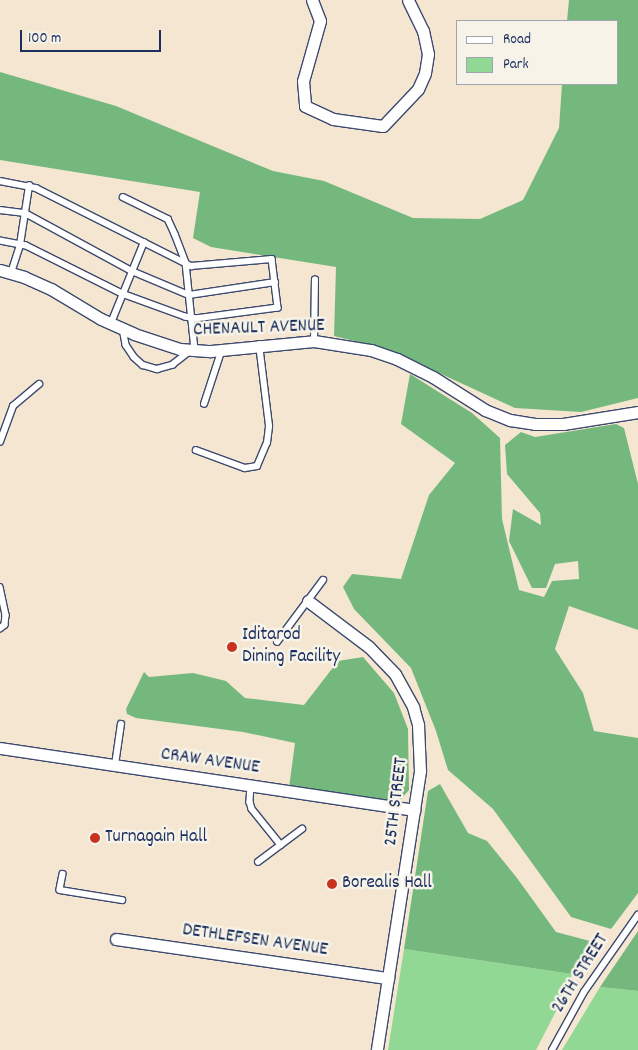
<!DOCTYPE html>
<html>
<head>
<meta charset="utf-8">
<style>
  body { margin:0 }
  #map { position:relative; width:638px; height:1050px; overflow:hidden; background:#f5e6d1; font-family:Dekko,sans-serif }
  div>[style] { position:absolute }
  [style*='--x'] { left:calc(var(--x)*1px); top:calc(var(--y)*1px); width:calc(var(--w)*1px); rotate:calc(var(--a)*1deg) }
  .green>* { inset:0; background:#90d893 }
  .forest>* { inset:0; background:#74b87d }
  .roads { filter:drop-shadow(1px 0 #3c4a6f) drop-shadow(-1px 0 #3c4a6f) drop-shadow(0 1px #3c4a6f) drop-shadow(0 -1px #3c4a6f) }
  .service>* { height:5.5px; margin:-2.75px; padding:0 2.75px; transform-origin:2.75px; border-radius:2.75px; background:#fff }
  .minor>* { height:11px; margin:-5.5px; padding:0 5.5px; transform-origin:5.5px; border-radius:5.5px; background:#fff }
  .dots>* { width:14px; height:14px; translate:-50% -50%; box-sizing:border-box; border:2px solid #f7f3e8; border-radius:50% }
  span { translate:-50% -50%; white-space:nowrap; text-align:center; line-height:1.15; -webkit-text-stroke:5px #f7f3e8; paint-order:stroke }
  .street-label { font-size:19px; color:#1b2f5e }
  .poi-label { font-size:19px; color:#1b2f5e }
  .left { translate:0 -50%; text-align:left }
  .legend { position:absolute; left:456px; top:20px; width:162px; height:65px; box-sizing:border-box; background:#f7f3e8; border:1px solid #9fa5b1; margin:0; padding:6px 9px; list-style:none; font-size:15px; color:#1b2f5e }
  .legend li { display:flex; align-items:center; gap:10px; height:25px }
  .legend b { width:25px; border:1px solid #9fa5b1 }
  .scale { position:absolute; left:20px; top:30px; width:141px; height:22px; box-sizing:border-box; border:2px solid #1b2f5e; border-top:0; padding-left:6px; font-size:15px; line-height:18px; white-space:nowrap; color:#1b2f5e; -webkit-text-stroke:4px #f7f3e8; paint-order:stroke }
</style>
</head>
<body>
<div id="map">
  <div class="green">
    <i style="clip-path:polygon(404px 949px,572px 974px,567px 990px,536px 1050px,388px 1050px)"></i>
    <i style="clip-path:polygon(600px 987px,638px 991px,638px 1050px,562px 1050px)"></i>
  </div>
  <div class="forest">
    <i style="clip-path:polygon(569px 0,638px 0,638px 398px,581px 412px,515px 408px,387px 349px,334px 336px,336px 267px,211px 247px,193px 238px,200px 192px,0 160px,0 72px,116px 106px,273px 171px,324px 181px,413px 218px,480px 219px,523px 200px,559px 128px,562px 84px,617px 84px,617px 21px,567px 21px)"></i>
    <i style="clip-path:polygon(410px 374px,472px 413px,500px 438px,502px 519px,519px 590px,544px 597px,552px 581px,579px 579px,578px 561px,555px 564px,546px 588px,532px 588px,509px 541px,513px 509px,541px 525px,540px 513px,507px 474px,505px 445px,521px 432px,535px 437px,616px 424px,624px 428px,638px 484px,638px 630px,569px 606px,555px 649px,583px 693px,594px 731px,638px 738px,638px 893px,611px 929px,571px 917px,493px 809px,448px 770px,436px 731px,411px 668px,354px 609px,343px 587px,352px 574px,401px 579px,429px 495px,455px 463px,401px 424px)"></i>
    <i style="clip-path:polygon(363px 657px,394px 693px,408px 729px,409px 790px,398px 803px,289px 788px,295px 743px,243px 732px,136px 718px,127px 714px,126px 709px,144px 672px,149px 677px,193px 673px,226px 681px,245px 698px,304px 705px,338px 661px)"></i>
    <i style="clip-path:polygon(440px 784px,468px 833px,487px 841px,517px 878px,556px 932px,590px 941px,584px 959px,572px 974px,404px 949px,428px 791px)"></i>
    <i style="clip-path:polygon(638px 931px,638px 991px,600px 987px)"></i>
  </div>
  <div class="roads">
    <div class="service">
      <i style="--x:0;--y:181;--w:37;--a:11"></i>
      <i style="--x:36;--y:188;--w:174;--a:26.7"></i>
      <i style="--x:191;--y:266;--w:81;--a:-4.9"></i>
      <i style="--x:272;--y:259;--w:49;--a:83"></i>
      <i style="--x:278;--y:308;--w:83;--a:172.4"></i>
      <i style="--x:196;--y:319;--w:11;--a:-170"></i>
      <i style="--x:185;--y:317;--w:67;--a:-159.9"></i>
      <i style="--x:122;--y:294;--w:107;--a:-153.4"></i>
      <i style="--x:26;--y:246;--w:26;--a:-169"></i>
      <i style="--x:123;--y:197;--w:50;--a:26.1"></i>
      <i style="--x:168;--y:219;--w:17;--a:65"></i>
      <i style="--x:175;--y:234;--w:31;--a:69"></i>
      <i style="--x:186;--y:263;--w:87;--a:84.1"></i>
      <i style="--x:0;--y:210;--w:25;--a:7"></i>
      <i style="--x:25;--y:213;--w:122;--a:28.5"></i>
      <i style="--x:132;--y:271;--w:62;--a:22.8"></i>
      <i style="--x:189;--y:295;--w:87;--a:-8.6"></i>
      <i style="--x:11;--y:273;--w:29;--a:-72"></i>
      <i style="--x:20;--y:245;--w:60;--a:-81.3"></i>
      <i style="--x:111;--y:323;--w:87;--a:-67.8"></i>
      <i style="--x:123;--y:329;--w:16;--a:79"></i>
      <i style="--x:126;--y:345;--w:14;--a:56"></i>
      <i style="--x:134;--y:357;--w:12;--a:42"></i>
      <i style="--x:143;--y:365;--w:15;--a:16"></i>
      <i style="--x:157;--y:369;--w:16;--a:-15"></i>
      <i style="--x:172;--y:365;--w:24;--a:-38"></i>
      <i style="--x:314;--y:341;--w:61;--a:-89.1"></i>
      <i style="--x:204;--y:404;--w:58;--a:-71.9"></i>
      <i style="--x:0;--y:442;--w:38;--a:-70"></i>
      <i style="--x:13;--y:406;--w:34;--a:-40"></i>
      <i style="--x:196;--y:450;--w:52;--a:20.2"></i>
      <i style="--x:245;--y:468;--w:12;--a:-9"></i>
      <i style="--x:257;--y:466;--w:25;--a:-67"></i>
      <i style="--x:267;--y:443;--w:17;--a:-83"></i>
      <i style="--x:269;--y:426;--w:82;--a:-97"></i>
      <i style="--x:0;--y:587;--w:29;--a:78"></i>
      <i style="--x:6;--y:615;--w:10;--a:96"></i>
      <i style="--x:5;--y:625;--w:6;--a:141"></i>
      <i style="--x:277;--y:642;--w:77;--a:-53.4"></i>
      <i style="--x:115;--y:765;--w:41;--a:-81.7"></i>
      <i style="--x:251;--y:786;--w:16;--a:94"></i>
      <i style="--x:250;--y:802;--w:7;--a:74"></i>
      <i style="--x:252;--y:809;--w:46;--a:51.1"></i>
      <i style="--x:258;--y:862;--w:55;--a:-36.9"></i>
      <i style="--x:63;--y:874;--w:16;--a:101"></i>
      <i style="--x:60;--y:890;--w:63;--a:9.2"></i>
      <i style="--x:552;--y:1050;--w:66;--a:-61.1"></i>
      <i style="--x:584;--y:992;--w:94;--a:-55"></i>
    </div>
    <div class="minor">
      <i style="--x:312;--y:0;--w:22;--a:69"></i>
      <i style="--x:320;--y:21;--w:62;--a:105.8"></i>
      <i style="--x:303;--y:81;--w:25;--a:85"></i>
      <i style="--x:305;--y:106;--w:31;--a:25"></i>
      <i style="--x:333;--y:119;--w:50;--a:8"></i>
      <i style="--x:383;--y:126;--w:51;--a:-46.6"></i>
      <i style="--x:418;--y:89;--w:17;--a:-66"></i>
      <i style="--x:425;--y:73;--w:19;--a:-81"></i>
      <i style="--x:428;--y:54;--w:24;--a:-102"></i>
      <i style="--x:423;--y:31;--w:34;--a:-116"></i>
      <i style="--x:0;--y:270;--w:25;--a:16"></i>
      <i style="--x:24;--y:277;--w:30;--a:24"></i>
      <i style="--x:51;--y:289;--w:58;--a:31"></i>
      <i style="--x:101;--y:319;--w:36;--a:24"></i>
      <i style="--x:134;--y:334;--w:48;--a:18.1"></i>
      <i style="--x:180;--y:349;--w:31;--a:4"></i>
      <i style="--x:211;--y:351;--w:103;--a:-5.5"></i>
      <i style="--x:314;--y:341;--w:58;--a:9"></i>
      <i style="--x:371;--y:350;--w:28;--a:19"></i>
      <i style="--x:397;--y:359;--w:40;--a:26.6"></i>
      <i style="--x:433;--y:377;--w:62;--a:32.4"></i>
      <i style="--x:485;--y:410;--w:27;--a:22"></i>
      <i style="--x:510;--y:420;--w:25;--a:9"></i>
      <i style="--x:535;--y:424;--w:28;--a:0"></i>
      <i style="--x:563;--y:424;--w:76;--a:-9.1"></i>
      <i style="--x:308;--y:601;--w:76;--a:37"></i>
      <i style="--x:369;--y:647;--w:37;--a:46"></i>
      <i style="--x:395;--y:674;--w:38;--a:61"></i>
      <i style="--x:413;--y:707;--w:19;--a:74"></i>
      <i style="--x:418;--y:725;--w:46;--a:87.5"></i>
      <i style="--x:420;--y:771;--w:282;--a:98.8"></i>
      <i style="--x:0;--y:748;--w:419;--a:8.5"></i>
      <i style="--x:116;--y:939;--w:275;--a:8.2"></i>
    </div>
  </div>
  <div class="dots">
    <i style="left:232px;top:647px;background:#c8321e"></i>
    <i style="left:95px;top:838px;background:#c8321e"></i>
    <i style="left:332px;top:884px;background:#c8321e"></i>
  </div>
  <div class="street-label">
    <span style="left:259px;top:329px;rotate:-2deg">CHENAULT AVENUE</span>
    <span style="left:210px;top:762px;rotate:8deg">CRAW AVENUE</span>
    <span style="left:397px;top:802px;rotate:-83deg">25TH STREET</span>
    <span style="left:255px;top:941px;rotate:8deg">DETHLEFSEN AVENUE</span>
    <span style="left:581px;top:974px;rotate:-58deg">26TH STREET</span>
  </div>
  <div class="poi-label">
    <span class="left" style="left:242px;top:647px">Iditarod<br>Dining Facility</span>
    <span class="left" style="left:105px;top:838px">Turnagain Hall</span>
    <span class="left" style="left:342px;top:884px">Borealis Hall</span>
  </div>
  <ul class="legend">
  <li><b style="height:6px;background:#fff"></b>Road</li>
  <li><b style="height:14px;background:#90d893"></b>Park</li>
  </ul>
  <div class="scale">100 m</div>
</div>
</body>
</html>
